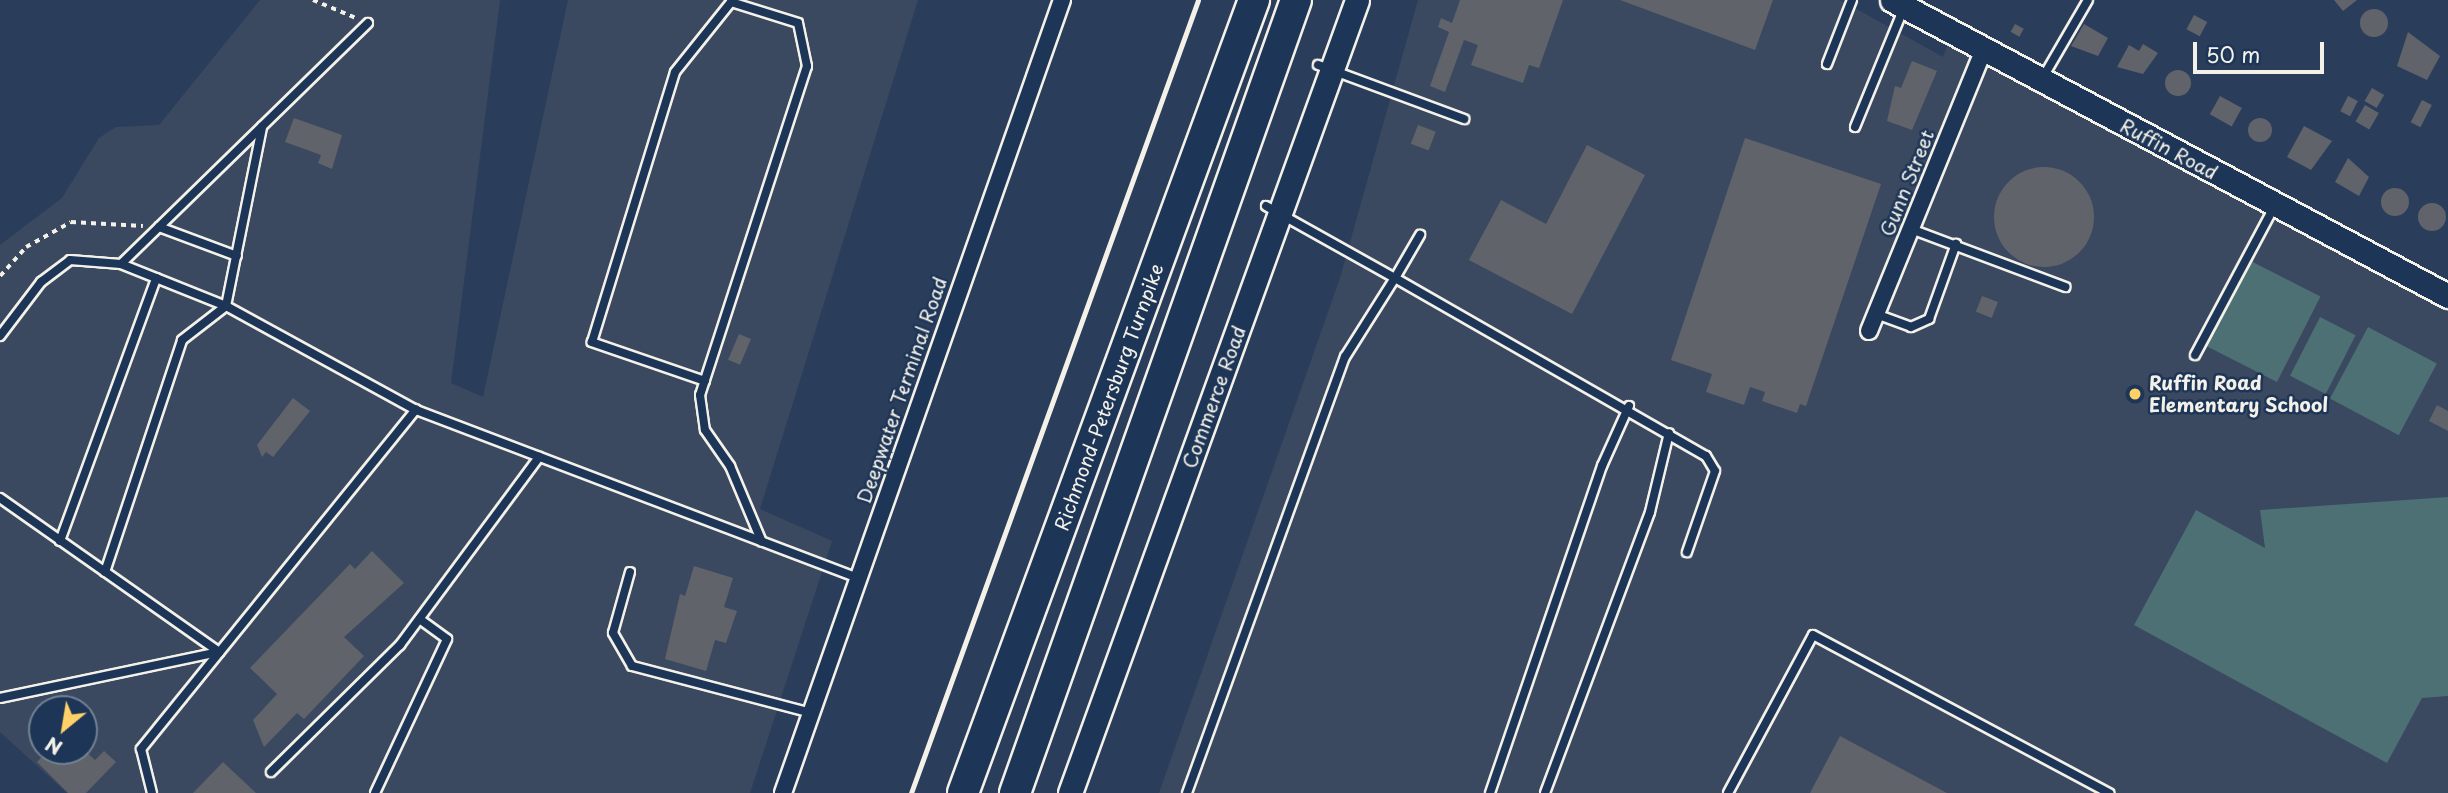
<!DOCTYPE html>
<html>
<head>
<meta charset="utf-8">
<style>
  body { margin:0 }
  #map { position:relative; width:2448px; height:793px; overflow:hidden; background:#2a3e5b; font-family:"Playpen Sans",sans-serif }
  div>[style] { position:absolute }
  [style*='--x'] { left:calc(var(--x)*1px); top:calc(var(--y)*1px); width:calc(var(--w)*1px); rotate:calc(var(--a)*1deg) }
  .built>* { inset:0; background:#3a4960 }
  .green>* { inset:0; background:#4c7073; transform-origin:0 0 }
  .building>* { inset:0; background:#60636a; transform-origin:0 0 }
  .round { border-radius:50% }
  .path>* { height:3.5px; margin-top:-1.75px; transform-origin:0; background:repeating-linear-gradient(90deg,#f4f1e8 0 5px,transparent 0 10px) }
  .roads { filter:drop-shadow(2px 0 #f4f1e8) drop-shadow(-2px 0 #f4f1e8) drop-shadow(0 2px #f4f1e8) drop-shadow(0 -2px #f4f1e8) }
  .lane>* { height:8px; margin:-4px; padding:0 4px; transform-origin:4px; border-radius:4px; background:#1d3557 }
  .street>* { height:16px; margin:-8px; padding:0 8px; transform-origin:8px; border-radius:8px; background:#1d3557 }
  .secondary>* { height:23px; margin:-11.5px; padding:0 11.5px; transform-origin:11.5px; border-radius:11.5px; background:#1d3557 }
  .highway>* { height:30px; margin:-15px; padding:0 15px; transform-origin:15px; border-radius:15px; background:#1d3557 }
  .rail>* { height:5px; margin:-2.5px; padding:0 2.5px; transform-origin:2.5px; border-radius:2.5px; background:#f4f1e8 }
  .dots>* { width:19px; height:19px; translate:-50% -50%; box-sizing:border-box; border:4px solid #1d3557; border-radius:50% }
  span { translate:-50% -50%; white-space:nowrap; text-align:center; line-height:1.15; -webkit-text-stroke:5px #1d3557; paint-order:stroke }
  .street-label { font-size:19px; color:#f4f1e8 }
  .poi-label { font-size:19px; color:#f4f1e8; font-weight:700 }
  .left { translate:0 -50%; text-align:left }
  .north { position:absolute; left:28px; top:695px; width:70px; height:70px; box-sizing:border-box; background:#1d3557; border:2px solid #738091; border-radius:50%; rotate:210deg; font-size:19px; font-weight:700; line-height:28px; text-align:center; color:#f4f1e8 }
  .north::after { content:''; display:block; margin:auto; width:24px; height:32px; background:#ffd166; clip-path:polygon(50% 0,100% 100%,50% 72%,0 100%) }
  .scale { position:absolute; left:2193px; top:42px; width:131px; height:32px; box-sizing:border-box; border:4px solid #f4f1e8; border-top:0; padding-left:9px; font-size:21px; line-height:24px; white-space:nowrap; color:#f4f1e8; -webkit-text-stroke:5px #1d3557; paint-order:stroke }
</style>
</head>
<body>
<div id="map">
  <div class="built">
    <i style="clip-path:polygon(evenodd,260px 0,500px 0,451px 383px,483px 397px,568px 0,918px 0,760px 509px,832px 541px,750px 793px,67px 793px,0 732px,0 245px,62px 198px,99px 138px,116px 127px,159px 125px,260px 0,42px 709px,84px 709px,84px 751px,42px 751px,42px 709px)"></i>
    <i style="clip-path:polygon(1418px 0,1840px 0,1943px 57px,1950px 39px,2448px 303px,2448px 793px,1159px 793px,1340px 278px)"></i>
  </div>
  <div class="green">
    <i style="left:2243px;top:257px;width:87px;height:96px;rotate:27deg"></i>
    <i style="left:2320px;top:317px;width:40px;height:66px;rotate:27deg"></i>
    <i style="left:2368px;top:327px;width:78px;height:81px;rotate:28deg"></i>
    <i style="clip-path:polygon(2448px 497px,2448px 696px,2422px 698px,2387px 763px,2134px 625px,2196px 510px,2265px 548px,2260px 510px)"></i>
  </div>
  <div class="building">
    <i style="clip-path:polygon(1460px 0,1563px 0,1539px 68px,1529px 65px,1523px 83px,1471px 65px,1478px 45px,1464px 40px,1445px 92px,1430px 86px,1449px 32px,1438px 27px,1441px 18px,1452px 23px)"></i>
    <i style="clip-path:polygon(1620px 0,1773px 0,1755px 50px)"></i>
    <i style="clip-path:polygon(2334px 0,2357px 0,2343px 11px)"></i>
    <i class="round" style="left:2360px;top:9px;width:28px;height:28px"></i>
    <i style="left:2194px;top:15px;width:15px;height:16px;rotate:28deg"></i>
    <i style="left:2015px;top:24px;width:10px;height:9px;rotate:29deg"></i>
    <i style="clip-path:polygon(2084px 24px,2108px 38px,2098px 56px,2071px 46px)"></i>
    <i style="clip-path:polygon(2408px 32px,2440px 56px,2427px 80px,2397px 66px)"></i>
    <i style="clip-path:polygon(2143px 44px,2158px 53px,2143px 74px,2117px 67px,2129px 45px,2139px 51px)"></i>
    <i style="clip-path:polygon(1912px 61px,1937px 71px,1912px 130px,1887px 121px,1895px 86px,1901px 88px)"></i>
    <i class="round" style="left:2165px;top:70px;width:26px;height:26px"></i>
    <i style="left:2372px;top:88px;width:14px;height:15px;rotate:30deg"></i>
    <i style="left:2220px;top:96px;width:25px;height:21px;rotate:29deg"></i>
    <i style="left:2348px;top:96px;width:11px;height:17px;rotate:27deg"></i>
    <i style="left:2422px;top:100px;width:11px;height:25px;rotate:27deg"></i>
    <i style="left:2365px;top:105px;width:16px;height:19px;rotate:30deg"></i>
    <i class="round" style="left:2248px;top:118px;width:24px;height:24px"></i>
    <i style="clip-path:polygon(294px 118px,342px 135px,332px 169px,318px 163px,321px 155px,285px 142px)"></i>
    <i style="left:1418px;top:125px;width:19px;height:20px;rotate:21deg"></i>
    <i style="clip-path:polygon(2304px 126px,2332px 141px,2311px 170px,2287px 157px)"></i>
    <i style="clip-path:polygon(1745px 138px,1881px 184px,1806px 406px,1800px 404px,1797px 413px,1762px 401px,1765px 392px,1750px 387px,1744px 405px,1706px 392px,1712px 374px,1671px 360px)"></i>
    <i style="clip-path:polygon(1587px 145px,1645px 175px,1572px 314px,1469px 260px,1501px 200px,1546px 224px)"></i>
    <i style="clip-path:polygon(2348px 158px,2369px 177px,2359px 196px,2335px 182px)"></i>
    <i class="round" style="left:1994px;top:167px;width:100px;height:100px"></i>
    <i class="round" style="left:2381px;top:188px;width:28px;height:28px"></i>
    <i class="round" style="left:2418px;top:203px;width:28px;height:28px"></i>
    <i style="left:1982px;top:296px;width:17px;height:17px;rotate:21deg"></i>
    <i style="left:739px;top:334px;width:13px;height:28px;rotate:23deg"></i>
    <i style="clip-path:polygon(293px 398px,310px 411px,273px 457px,266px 452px,262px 457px,257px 445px)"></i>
    <i style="clip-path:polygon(2437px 405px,2448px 411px,2448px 431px,2429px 421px)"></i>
    <i style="clip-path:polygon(372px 551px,404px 583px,344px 637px,364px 656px,304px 719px,297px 713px,264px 747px,253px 720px,277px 694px,250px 668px,350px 564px,355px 569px)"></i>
    <i style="clip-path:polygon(694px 566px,733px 578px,724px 607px,737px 611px,726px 643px,715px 640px,706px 671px,665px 659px,680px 594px,685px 596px)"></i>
    <i style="clip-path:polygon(1840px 736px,1947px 793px,1810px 793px)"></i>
    <i style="clip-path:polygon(47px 751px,85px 751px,95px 760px,104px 751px,116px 762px,86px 793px,68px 793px,37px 762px)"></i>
    <i style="clip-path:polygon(223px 762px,256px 793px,193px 793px)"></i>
  </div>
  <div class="path">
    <i style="--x:313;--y:0;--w:47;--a:22.7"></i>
    <i style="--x:0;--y:276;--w:39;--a:-48"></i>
    <i style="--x:26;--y:247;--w:51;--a:-29.1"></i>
    <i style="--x:71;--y:222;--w:72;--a:3.2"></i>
  </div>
  <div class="roads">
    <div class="lane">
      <i style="--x:1827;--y:64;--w:69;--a:-68.7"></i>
      <i style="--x:1318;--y:65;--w:156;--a:20.3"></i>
      <i style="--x:2042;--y:79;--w:91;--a:-59.8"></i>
      <i style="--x:1855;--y:127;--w:126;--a:-67.7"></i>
      <i style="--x:1266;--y:206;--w:148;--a:29.2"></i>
      <i style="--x:1395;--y:278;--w:50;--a:-59.8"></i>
      <i style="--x:159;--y:227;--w:83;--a:20.4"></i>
      <i style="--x:1911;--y:229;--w:165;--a:20.6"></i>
      <i style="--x:121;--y:264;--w:345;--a:-44.3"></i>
      <i style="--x:1876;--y:314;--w:37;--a:20"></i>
      <i style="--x:1911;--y:327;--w:20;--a:-24"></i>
      <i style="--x:1929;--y:319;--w:80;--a:-70.2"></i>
      <i style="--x:0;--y:336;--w:68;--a:-52.8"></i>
      <i style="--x:41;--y:282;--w:36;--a:-37"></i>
      <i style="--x:70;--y:260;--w:51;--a:4.5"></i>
      <i style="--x:121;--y:264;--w:113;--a:21.8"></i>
      <i style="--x:226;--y:306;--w:217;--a:28.7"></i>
      <i style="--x:2195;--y:355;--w:170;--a:-61.9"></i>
      <i style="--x:705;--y:381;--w:120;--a:-161"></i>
      <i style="--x:592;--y:342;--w:282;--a:-72.9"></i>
      <i style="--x:675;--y:72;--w:90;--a:-51.3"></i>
      <i style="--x:731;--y:2;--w:70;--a:17.4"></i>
      <i style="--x:798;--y:23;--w:44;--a:78.2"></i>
      <i style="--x:807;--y:66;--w:346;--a:108"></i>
      <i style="--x:700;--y:395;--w:35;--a:82"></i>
      <i style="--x:705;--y:430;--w:44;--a:55.2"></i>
      <i style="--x:730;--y:466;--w:82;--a:67.2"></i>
      <i style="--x:0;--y:498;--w:268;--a:35.1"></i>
      <i style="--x:60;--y:541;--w:280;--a:-69.9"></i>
      <i style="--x:105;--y:572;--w:244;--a:-71.6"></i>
      <i style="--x:182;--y:340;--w:56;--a:-37.7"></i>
      <i style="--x:226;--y:306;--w:183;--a:-78.6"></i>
      <i style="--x:630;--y:572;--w:63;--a:105.6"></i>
      <i style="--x:613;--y:633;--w:38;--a:60"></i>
      <i style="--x:632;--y:666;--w:185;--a:14.7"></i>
      <i style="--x:0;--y:698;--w:224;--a:-11.9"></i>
      <i style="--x:271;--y:772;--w:181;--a:-44.6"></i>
      <i style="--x:400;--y:645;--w:234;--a:-53.5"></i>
      <i style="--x:152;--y:793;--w:45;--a:-104"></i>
      <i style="--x:141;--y:749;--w:437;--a:-51"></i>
      <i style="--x:416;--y:410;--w:473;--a:20.8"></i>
      <i style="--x:375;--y:793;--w:170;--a:-64.9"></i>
      <i style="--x:447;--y:639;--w:34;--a:-144"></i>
      <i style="--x:1187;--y:793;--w:464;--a:-70.1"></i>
      <i style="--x:1345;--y:357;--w:93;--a:-57.7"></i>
      <i style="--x:1395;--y:278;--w:358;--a:29.8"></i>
      <i style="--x:1706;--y:456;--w:17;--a:59"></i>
      <i style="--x:1715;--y:471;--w:86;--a:109.1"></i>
      <i style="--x:1490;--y:793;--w:346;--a:-71.1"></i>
      <i style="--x:1602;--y:466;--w:66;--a:-65.8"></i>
      <i style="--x:1545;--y:793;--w:300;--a:-69.5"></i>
      <i style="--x:1650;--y:512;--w:81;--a:-76.5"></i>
      <i style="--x:1728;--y:793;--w:179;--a:-61.7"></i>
      <i style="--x:1813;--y:635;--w:336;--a:28.1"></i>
    </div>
    <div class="street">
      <i style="--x:1869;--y:331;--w:301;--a:-67.8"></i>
      <i style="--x:783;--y:793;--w:841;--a:-70.62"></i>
    </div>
    <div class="secondary">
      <i style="--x:1892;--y:0;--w:630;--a:28.03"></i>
      <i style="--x:1070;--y:793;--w:843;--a:-70.1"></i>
    </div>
    <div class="highway">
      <i style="--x:963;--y:793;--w:845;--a:-69.85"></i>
      <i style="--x:1015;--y:793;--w:841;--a:-70.49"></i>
    </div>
  </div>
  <div class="rail">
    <i style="--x:911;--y:793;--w:843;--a:-70.1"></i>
  </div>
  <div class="dots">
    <i style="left:2135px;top:394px;background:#ffd166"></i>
  </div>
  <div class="street-label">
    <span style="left:2169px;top:149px;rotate:28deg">Ruffin Road</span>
    <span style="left:1907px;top:183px;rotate:-68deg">Gunn Street</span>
    <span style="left:902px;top:390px;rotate:-71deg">Deepwater Terminal Road</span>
    <span style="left:1109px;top:397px;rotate:-70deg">Richmond-Petersburg Turnpike</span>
    <span style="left:1214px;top:397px;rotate:-70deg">Commerce Road</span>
  </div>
  <div class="poi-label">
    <span class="left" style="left:2149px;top:394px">Ruffin Road<br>Elementary School</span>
  </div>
  <div class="north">N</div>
  <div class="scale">50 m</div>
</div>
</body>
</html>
